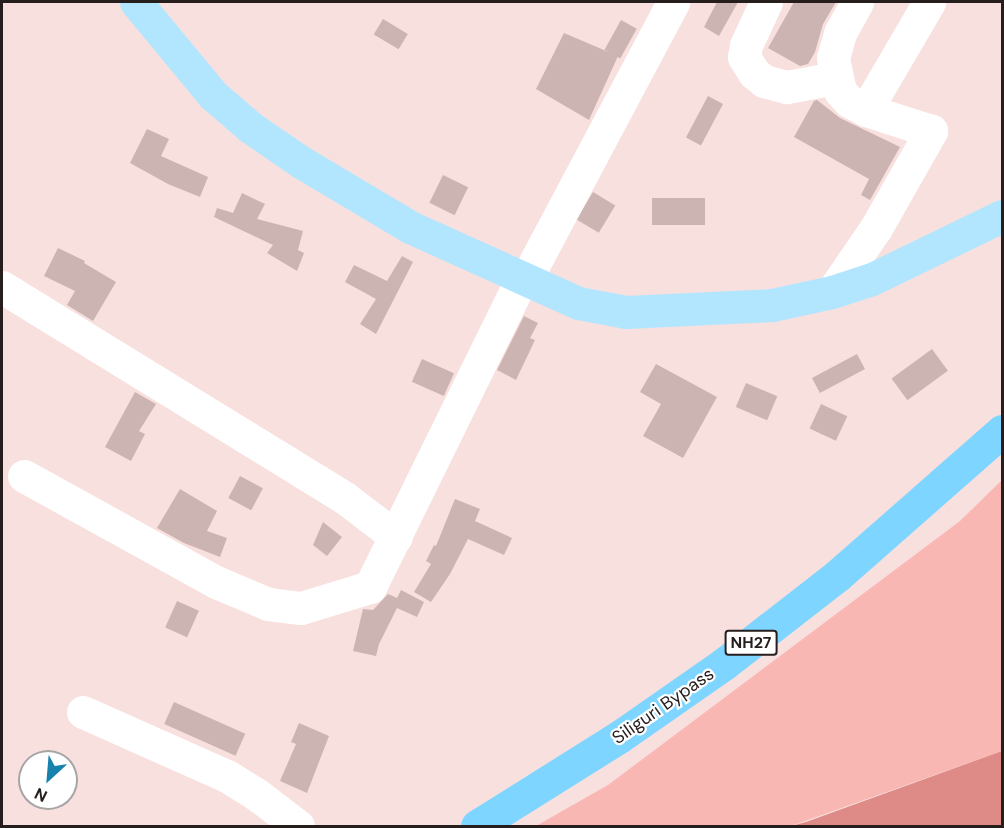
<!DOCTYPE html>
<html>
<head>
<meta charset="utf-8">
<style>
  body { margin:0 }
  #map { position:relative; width:1004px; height:828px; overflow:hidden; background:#f8e0de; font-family:"DM Sans",sans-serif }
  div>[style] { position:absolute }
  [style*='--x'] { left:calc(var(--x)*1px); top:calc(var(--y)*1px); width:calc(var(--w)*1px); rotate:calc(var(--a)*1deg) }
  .green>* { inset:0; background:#f9b7b3 }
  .water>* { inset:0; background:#de8b87 }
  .building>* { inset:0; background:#cbb4b2; transform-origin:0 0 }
  .minor>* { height:33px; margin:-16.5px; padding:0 16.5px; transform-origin:16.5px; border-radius:16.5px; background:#fff }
  .major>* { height:33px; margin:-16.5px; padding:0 16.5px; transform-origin:16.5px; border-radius:16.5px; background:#b2e6ff }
  .highway>* { height:33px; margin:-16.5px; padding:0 16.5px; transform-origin:16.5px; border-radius:16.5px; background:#7ed5ff }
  span { translate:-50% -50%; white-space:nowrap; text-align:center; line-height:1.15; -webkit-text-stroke:4.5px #fff; paint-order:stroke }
  .shield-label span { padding:2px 4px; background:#fff; border:2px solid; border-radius:4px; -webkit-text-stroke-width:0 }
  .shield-label { font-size:16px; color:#261d1d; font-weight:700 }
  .street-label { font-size:18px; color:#261d1d }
  .frame { position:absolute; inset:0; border:3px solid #261d1d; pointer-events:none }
  .north { position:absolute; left:18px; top:750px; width:60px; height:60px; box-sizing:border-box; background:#fff; border:2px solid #a8a5a5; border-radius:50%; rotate:206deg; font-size:16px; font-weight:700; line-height:24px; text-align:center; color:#261d1d }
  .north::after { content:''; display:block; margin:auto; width:21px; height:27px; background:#1782ab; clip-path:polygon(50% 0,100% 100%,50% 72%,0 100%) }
</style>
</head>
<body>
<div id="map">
  <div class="green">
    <i style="clip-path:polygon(1002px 480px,1002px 751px,791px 826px,536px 826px,608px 785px,960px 521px)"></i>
  </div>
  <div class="water">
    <i style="clip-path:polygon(1002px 751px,1002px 826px,791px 826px,806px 822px)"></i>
  </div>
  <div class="building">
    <i style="clip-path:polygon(717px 2px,738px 2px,719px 36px,704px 27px)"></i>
    <i style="clip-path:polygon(794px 2px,836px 2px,823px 24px,815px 52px,808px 64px,800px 66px,768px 48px)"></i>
    <i style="left:383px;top:19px;width:29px;height:18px;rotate:31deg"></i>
    <i style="left:621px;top:20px;width:18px;height:34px;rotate:29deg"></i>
    <i style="clip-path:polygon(564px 33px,618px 56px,589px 120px,536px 89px)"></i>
    <i style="left:708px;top:96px;width:17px;height:47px;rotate:28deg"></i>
    <i style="clip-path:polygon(817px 100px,840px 118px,900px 147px,870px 200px,861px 195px,869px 179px,794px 137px,814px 101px)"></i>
    <i style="clip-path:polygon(147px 129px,169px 139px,161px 156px,208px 177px,200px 197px,168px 184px,130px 163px)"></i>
    <i style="left:443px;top:175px;width:28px;height:31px;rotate:26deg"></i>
    <i style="left:593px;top:192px;width:26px;height:32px;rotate:31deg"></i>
    <i style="clip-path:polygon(242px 193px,265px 204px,257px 219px,303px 231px,298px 250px,304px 253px,297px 271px,267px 253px,273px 245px,214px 217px,217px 208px,233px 213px)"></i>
    <i style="left:652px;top:198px;width:53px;height:27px"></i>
    <i style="clip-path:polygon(58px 248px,85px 261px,84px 263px,116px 282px,93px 321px,67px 305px,75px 291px,44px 276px)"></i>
    <i style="clip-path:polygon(402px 256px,413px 262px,376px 334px,360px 324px,376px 299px,345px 282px,354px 265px,387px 281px)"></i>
    <i style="clip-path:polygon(524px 316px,538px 323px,530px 338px,535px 340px,516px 380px,497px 370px)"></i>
    <i style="left:932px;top:349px;width:27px;height:50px;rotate:54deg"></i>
    <i style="left:857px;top:354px;width:17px;height:51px;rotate:62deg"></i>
    <i style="left:422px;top:359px;width:35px;height:25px;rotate:24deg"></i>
    <i style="clip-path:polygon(656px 364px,717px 397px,683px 458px,643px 436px,661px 404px,640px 392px)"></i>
    <i style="left:746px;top:383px;width:34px;height:26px;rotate:23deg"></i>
    <i style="clip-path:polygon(135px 392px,156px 404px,139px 431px,145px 434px,131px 461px,105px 447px)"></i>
    <i style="left:821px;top:404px;width:29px;height:27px;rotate:25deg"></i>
    <i style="left:240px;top:476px;width:26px;height:25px;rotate:28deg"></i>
    <i style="clip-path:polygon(180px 489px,217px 511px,207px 531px,227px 538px,220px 557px,184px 543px,157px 528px)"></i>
    <i style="clip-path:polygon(455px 499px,480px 509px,475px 521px,512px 538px,504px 555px,468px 539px,450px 574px,431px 602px,414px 592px,431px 564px,426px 561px,434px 545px,436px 546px)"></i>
    <i style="clip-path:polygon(323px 522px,342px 537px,327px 556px,313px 545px)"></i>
    <i style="clip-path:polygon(401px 590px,424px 602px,417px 617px,397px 608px,379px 644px,376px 656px,353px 651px,363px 609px,373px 610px,388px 594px,397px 598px)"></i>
    <i style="left:177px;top:601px;width:24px;height:29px;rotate:24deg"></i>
    <i style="left:174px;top:702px;width:78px;height:24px;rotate:24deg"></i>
    <i style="clip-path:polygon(299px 723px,329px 736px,307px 793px,280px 781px,296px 744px,291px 742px)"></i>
  </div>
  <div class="minor">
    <i style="--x:766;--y:2;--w:47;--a:114.9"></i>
    <i style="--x:746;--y:45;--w:12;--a:99"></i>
    <i style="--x:744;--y:57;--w:19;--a:58"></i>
    <i style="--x:754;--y:73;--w:13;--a:39"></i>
    <i style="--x:764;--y:81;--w:24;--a:15"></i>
    <i style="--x:787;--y:87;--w:49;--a:-10.6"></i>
    <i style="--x:866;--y:110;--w:125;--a:-59.7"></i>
    <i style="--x:526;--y:279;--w:314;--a:-62"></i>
    <i style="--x:2;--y:287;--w:403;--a:31.6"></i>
    <i style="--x:345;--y:498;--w:64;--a:37.4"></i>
    <i style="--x:832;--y:292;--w:78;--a:-55.5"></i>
    <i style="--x:876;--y:228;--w:112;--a:-60.4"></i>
    <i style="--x:931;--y:131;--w:68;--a:-162.1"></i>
    <i style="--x:866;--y:110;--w:19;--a:-152"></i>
    <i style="--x:849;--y:101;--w:13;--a:-132"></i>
    <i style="--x:840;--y:91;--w:34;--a:-102"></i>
    <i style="--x:833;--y:58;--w:26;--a:-74"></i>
    <i style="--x:840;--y:33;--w:35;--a:-61"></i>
    <i style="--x:24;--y:476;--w:219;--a:28.9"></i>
    <i style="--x:216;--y:582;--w:56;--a:22.9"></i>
    <i style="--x:268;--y:604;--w:33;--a:7"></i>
    <i style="--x:301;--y:608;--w:72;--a:-16.9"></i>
    <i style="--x:370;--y:587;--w:344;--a:-63.8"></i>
    <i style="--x:83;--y:712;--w:158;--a:24"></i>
    <i style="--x:227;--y:776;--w:34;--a:32"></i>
    <i style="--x:256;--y:794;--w:53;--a:37.3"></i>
  </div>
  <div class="major">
    <i style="--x:136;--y:2;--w:121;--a:50.4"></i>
    <i style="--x:213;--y:95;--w:49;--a:40.9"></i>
    <i style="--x:250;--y:127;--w:62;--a:34.5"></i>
    <i style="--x:301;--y:162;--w:127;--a:30.8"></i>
    <i style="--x:410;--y:227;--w:184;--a:24.3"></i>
    <i style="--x:578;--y:303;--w:49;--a:10.6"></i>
    <i style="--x:626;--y:312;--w:146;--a:-2.7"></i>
    <i style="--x:772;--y:305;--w:61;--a:-12.2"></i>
    <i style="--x:832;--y:292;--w:42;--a:-18"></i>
    <i style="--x:872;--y:279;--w:144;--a:-25.9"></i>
  </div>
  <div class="highway">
    <i style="--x:477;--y:826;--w:168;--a:-32.1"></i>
    <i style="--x:619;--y:737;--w:129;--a:-34.9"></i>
    <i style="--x:725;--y:663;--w:143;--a:-37.9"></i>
    <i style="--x:838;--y:575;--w:218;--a:-41.3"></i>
  </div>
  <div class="shield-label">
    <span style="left:751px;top:643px">NH27</span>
  </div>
  <div class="street-label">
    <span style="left:663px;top:706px;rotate:-35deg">Siliguri Bypass</span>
  </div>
  <div class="frame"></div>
  <div class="north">N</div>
</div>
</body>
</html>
